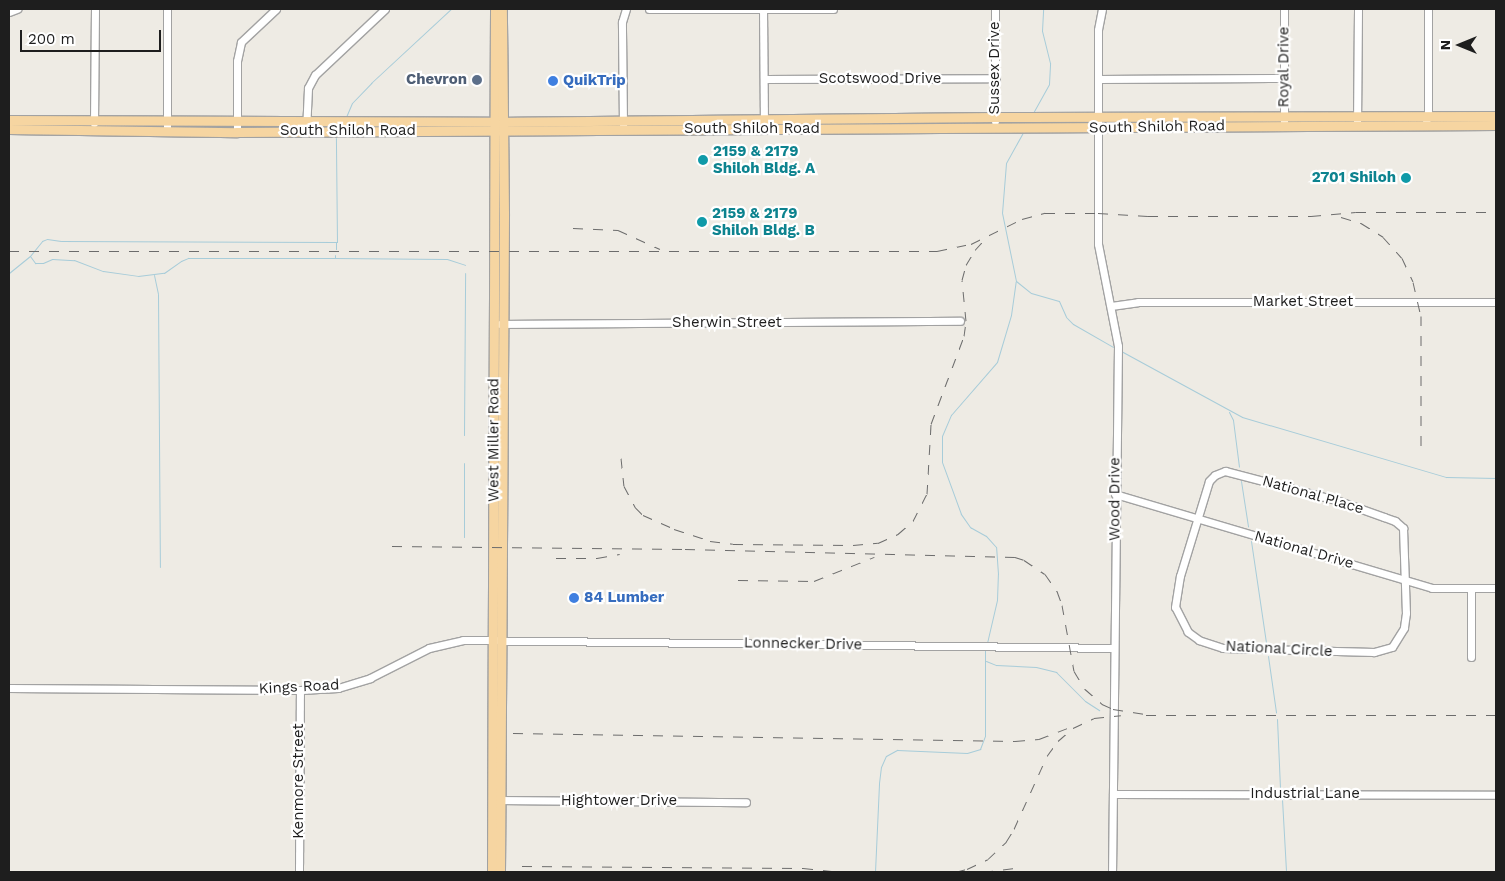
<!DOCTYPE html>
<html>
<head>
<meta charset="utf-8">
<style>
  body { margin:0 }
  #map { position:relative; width:1505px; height:881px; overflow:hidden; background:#eeebe4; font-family:"Work Sans",sans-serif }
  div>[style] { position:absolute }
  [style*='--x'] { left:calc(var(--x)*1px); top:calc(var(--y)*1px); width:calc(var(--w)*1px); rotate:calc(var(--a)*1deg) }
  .stream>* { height:1px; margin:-0.5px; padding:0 0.5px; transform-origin:0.5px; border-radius:0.5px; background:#a7ccd9 }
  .roads { filter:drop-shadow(1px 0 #a2a2a2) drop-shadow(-1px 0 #a2a2a2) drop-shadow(0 1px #a2a2a2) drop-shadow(0 -1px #a2a2a2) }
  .minor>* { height:7px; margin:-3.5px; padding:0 3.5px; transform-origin:3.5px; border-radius:3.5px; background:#fff }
  .major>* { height:9px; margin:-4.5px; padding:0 4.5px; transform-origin:4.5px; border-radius:4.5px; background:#f6d5a1 }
  .rail>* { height:1px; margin-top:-0.5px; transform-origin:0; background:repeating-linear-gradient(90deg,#6c6c6c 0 10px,transparent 0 20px) }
  .dots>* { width:14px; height:14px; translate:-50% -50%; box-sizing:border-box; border:2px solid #fff; border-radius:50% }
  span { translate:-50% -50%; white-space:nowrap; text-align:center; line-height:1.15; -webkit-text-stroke:4.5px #fff; paint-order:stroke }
  .street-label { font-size:15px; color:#1e1e1e }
  .service-label { font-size:15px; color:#4e5e75; font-weight:700 }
  .right { translate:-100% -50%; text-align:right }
  .shop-label { font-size:15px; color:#366cbe; font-weight:700 }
  .left { translate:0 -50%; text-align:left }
  .culture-label { font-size:15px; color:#0d838f; font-weight:700 }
  .frame { position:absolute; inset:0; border:10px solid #1e1e1e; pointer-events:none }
  .north { position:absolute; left:1435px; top:20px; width:50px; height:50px; -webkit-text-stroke:4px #fff; paint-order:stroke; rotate:270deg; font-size:14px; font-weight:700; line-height:20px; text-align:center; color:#1e1e1e }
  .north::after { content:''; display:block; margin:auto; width:18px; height:22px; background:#1e1e1e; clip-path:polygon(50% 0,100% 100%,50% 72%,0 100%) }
  .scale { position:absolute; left:20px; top:30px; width:141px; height:22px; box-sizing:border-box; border:2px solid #1e1e1e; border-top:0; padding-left:6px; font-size:15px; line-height:18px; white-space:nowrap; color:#1e1e1e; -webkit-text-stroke:4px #fff; paint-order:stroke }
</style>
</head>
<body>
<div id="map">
  <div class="stream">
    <i style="--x:1033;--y:113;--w:33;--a:-61"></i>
    <i style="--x:1049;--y:84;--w:21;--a:-87"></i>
    <i style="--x:1050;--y:63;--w:33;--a:-104"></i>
    <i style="--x:1042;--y:31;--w:22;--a:-87"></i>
    <i style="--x:346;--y:117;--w:15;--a:-67"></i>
    <i style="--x:352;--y:103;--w:28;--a:-46"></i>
    <i style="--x:371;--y:83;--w:109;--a:-42.8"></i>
    <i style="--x:336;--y:242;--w:7;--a:90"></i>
    <i style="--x:335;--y:255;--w:3;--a:90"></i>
    <i style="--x:335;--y:258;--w:112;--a:0.5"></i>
    <i style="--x:447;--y:259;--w:19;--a:18"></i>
    <i style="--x:30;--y:256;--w:9;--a:54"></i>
    <i style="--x:35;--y:263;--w:8;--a:0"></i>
    <i style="--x:43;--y:263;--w:10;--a:-24"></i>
    <i style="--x:52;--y:259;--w:22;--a:3"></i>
    <i style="--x:74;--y:260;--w:31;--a:21"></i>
    <i style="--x:103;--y:271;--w:35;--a:8"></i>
    <i style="--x:138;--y:276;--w:26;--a:-7"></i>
    <i style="--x:164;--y:273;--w:21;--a:-35"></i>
    <i style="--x:181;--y:261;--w:8;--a:-23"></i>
    <i style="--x:188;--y:258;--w:147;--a:0"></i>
    <i style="--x:9;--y:273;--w:27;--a:-39"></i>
    <i style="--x:30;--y:256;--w:19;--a:-51"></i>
    <i style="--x:42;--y:241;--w:5;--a:-22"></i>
    <i style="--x:47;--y:239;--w:14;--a:8"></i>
    <i style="--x:61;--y:241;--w:276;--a:0.2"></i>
    <i style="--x:337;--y:242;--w:104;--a:-90.6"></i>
    <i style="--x:154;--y:275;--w:19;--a:78"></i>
    <i style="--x:158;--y:294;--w:273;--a:89.6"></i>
    <i style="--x:1016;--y:281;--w:19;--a:39"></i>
    <i style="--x:1031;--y:293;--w:29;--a:16"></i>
    <i style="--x:1059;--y:301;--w:17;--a:66"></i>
    <i style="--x:1066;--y:317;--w:10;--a:45"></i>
    <i style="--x:1073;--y:324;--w:46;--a:29.9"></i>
    <i style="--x:1121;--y:351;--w:138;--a:28.6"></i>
    <i style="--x:1242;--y:417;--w:213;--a:16.4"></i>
    <i style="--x:1446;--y:477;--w:50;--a:1.1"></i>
    <i style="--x:1229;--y:412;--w:9;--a:63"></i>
    <i style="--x:1233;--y:420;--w:47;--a:82.7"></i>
    <i style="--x:464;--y:435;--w:162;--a:-89.6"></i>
    <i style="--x:1241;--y:481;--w:46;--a:81.2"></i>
    <i style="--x:464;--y:537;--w:74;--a:-90"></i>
    <i style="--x:1251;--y:541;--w:102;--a:81.6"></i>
    <i style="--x:987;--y:643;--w:44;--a:-76.9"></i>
    <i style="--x:997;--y:600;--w:26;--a:-88"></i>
    <i style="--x:998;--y:574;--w:27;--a:-94"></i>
    <i style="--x:996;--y:547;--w:15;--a:-132"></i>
    <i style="--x:986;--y:536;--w:18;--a:-151"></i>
    <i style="--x:970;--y:527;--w:16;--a:-125"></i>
    <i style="--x:961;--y:514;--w:55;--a:-110.1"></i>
    <i style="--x:942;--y:462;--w:26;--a:-90"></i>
    <i style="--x:942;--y:436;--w:23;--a:-67"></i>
    <i style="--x:951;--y:415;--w:70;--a:-49"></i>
    <i style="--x:997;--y:362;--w:49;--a:-73.4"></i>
    <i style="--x:1011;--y:315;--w:34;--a:-82"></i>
    <i style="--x:1016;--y:281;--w:69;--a:-101.6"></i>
    <i style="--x:1002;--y:213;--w:50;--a:-85.4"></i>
    <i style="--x:1006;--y:163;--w:37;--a:-61"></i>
    <i style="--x:1268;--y:656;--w:57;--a:81.9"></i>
    <i style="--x:986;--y:661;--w:11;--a:22"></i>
    <i style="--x:996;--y:665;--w:40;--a:2.9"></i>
    <i style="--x:1036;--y:667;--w:21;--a:14"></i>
    <i style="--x:1056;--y:672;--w:41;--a:45"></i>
    <i style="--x:1085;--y:701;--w:17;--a:33"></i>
    <i style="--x:1277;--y:719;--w:70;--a:87.5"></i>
    <i style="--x:1282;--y:799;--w:71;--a:86.8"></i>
    <i style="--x:875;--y:872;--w:89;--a:-87.4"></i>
    <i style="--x:879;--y:783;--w:16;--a:-83"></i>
    <i style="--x:881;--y:767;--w:12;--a:-66"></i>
    <i style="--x:886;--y:756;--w:13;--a:-29"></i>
    <i style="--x:897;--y:750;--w:70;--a:2.5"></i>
    <i style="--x:967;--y:753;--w:14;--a:-17"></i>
    <i style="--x:980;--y:749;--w:14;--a:-69"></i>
    <i style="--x:985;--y:736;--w:86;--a:-90"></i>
  </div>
  <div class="roads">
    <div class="minor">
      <i style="--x:649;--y:9;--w:184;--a:0"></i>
      <i style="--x:763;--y:9;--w:120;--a:89.5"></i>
      <i style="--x:995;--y:9;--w:112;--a:90"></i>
      <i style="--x:1102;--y:9;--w:21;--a:101"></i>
      <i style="--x:1098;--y:30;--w:214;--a:90"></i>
      <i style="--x:1098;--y:244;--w:104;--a:78.9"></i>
      <i style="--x:1118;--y:346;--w:526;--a:90.65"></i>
      <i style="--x:1284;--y:9;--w:117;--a:90"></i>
      <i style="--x:9;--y:12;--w:9;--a:-21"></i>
      <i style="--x:764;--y:79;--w:232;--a:-0.2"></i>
      <i style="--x:1098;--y:79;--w:186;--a:-0.3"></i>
      <i style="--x:94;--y:123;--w:114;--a:-89.5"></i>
      <i style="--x:623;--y:125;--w:103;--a:-90.6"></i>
      <i style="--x:622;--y:22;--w:14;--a:-73"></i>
      <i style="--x:1357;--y:125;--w:116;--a:-89.5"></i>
      <i style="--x:1425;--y:125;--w:9;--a:-72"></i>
      <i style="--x:1428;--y:116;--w:107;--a:-90"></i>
      <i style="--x:167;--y:131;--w:122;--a:-90"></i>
      <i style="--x:306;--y:131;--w:43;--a:-87.3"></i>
      <i style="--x:308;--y:88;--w:15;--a:-62"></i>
      <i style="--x:315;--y:75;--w:96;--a:-43.3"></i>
      <i style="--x:237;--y:132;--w:71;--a:-90"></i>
      <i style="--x:237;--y:61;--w:19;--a:-78"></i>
      <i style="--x:241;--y:42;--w:48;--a:-43.3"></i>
      <i style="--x:1111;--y:306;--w:27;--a:-8"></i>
      <i style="--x:1138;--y:302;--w:358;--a:0"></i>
      <i style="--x:500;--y:324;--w:460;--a:-0.4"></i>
      <i style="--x:1225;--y:471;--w:118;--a:14.7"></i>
      <i style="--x:1339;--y:501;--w:48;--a:19.6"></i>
      <i style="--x:1384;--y:517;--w:12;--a:20"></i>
      <i style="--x:1395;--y:521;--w:11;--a:41"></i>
      <i style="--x:1403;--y:528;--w:85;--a:88"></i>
      <i style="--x:1406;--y:613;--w:15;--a:98"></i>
      <i style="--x:1404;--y:628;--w:22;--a:122"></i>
      <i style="--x:1392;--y:647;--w:19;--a:164"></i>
      <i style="--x:1374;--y:652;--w:151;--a:-178.5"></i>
      <i style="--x:1223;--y:648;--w:25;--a:-162"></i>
      <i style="--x:1199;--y:640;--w:14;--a:-144"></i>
      <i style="--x:1188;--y:632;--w:28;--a:-117"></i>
      <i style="--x:1175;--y:607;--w:31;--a:-81"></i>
      <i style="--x:1180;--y:576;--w:99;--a:-73"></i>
      <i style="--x:1209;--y:481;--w:8;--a:-45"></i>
      <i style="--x:1215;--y:475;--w:11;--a:-22"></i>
      <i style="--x:1115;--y:494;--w:331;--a:16.5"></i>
      <i style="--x:1432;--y:588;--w:64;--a:0"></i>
      <i style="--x:1471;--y:588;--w:69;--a:90"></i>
      <i style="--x:9;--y:688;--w:291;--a:0.4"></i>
      <i style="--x:300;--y:690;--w:38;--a:-3"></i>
      <i style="--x:338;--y:688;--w:34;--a:-17"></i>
      <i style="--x:370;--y:678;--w:66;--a:-27"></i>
      <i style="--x:429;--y:648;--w:35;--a:-13"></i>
      <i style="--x:463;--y:640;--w:651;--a:0.7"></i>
      <i style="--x:1113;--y:794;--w:383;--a:0.1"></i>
      <i style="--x:498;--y:800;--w:248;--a:0.5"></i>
      <i style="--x:299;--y:872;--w:182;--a:-89.7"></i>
    </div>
    <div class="major">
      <i style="--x:9;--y:120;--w:485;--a:0.2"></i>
      <i style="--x:494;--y:122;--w:501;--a:-0.57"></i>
      <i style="--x:995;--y:117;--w:501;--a:-0.11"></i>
      <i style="--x:9;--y:129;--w:228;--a:0.8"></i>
      <i style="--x:237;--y:132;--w:1259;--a:-0.32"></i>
      <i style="--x:492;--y:872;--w:863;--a:-89.8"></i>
      <i style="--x:500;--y:872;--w:659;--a:-89.65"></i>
      <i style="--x:504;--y:213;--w:204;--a:-90.6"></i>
    </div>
  </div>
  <div class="rail">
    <i style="--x:1341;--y:217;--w:21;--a:17"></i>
    <i style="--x:1361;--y:223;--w:26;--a:32"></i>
    <i style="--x:1383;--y:237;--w:28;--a:48"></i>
    <i style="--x:1402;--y:258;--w:26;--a:65"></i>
    <i style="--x:1413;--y:282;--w:35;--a:77"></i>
    <i style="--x:1421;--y:316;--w:137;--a:90"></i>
    <i style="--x:573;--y:228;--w:45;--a:2.5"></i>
    <i style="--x:618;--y:230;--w:46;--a:24.3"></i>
    <i style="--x:9;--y:251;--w:928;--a:0"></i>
    <i style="--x:937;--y:251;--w:35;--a:-12"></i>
    <i style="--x:971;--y:244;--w:57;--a:-26.1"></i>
    <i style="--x:1022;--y:219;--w:24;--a:-15"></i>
    <i style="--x:1045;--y:213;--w:53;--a:0"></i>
    <i style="--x:1098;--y:213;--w:50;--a:3.4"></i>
    <i style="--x:1148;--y:216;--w:163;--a:0"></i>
    <i style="--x:1311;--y:216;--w:45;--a:-5.1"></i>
    <i style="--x:1356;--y:212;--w:140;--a:0"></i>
    <i style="--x:621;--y:458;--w:28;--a:84"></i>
    <i style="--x:624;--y:486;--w:24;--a:62"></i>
    <i style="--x:635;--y:507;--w:11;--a:45"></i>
    <i style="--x:643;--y:515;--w:34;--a:24"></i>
    <i style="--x:674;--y:529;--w:38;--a:18"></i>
    <i style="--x:710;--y:541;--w:23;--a:7"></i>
    <i style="--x:733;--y:544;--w:120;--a:0.5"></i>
    <i style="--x:853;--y:545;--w:25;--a:-5"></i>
    <i style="--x:878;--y:543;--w:22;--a:-24"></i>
    <i style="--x:898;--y:534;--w:20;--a:-41"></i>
    <i style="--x:913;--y:521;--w:30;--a:-63"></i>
    <i style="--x:927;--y:494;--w:70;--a:-86.7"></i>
    <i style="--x:931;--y:424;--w:94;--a:-69.4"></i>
    <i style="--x:964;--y:336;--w:15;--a:-82"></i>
    <i style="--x:966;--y:321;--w:41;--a:-95.6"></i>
    <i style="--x:962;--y:280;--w:16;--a:-75"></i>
    <i style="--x:966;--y:265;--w:17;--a:-59"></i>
    <i style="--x:975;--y:250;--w:13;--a:-48"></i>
    <i style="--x:392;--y:546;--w:293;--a:0.6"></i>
    <i style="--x:685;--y:549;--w:330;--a:1.4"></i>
    <i style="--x:1015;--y:557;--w:9;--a:18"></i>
    <i style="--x:1024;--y:560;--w:25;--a:34"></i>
    <i style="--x:1045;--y:574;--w:21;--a:55"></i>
    <i style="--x:1057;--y:591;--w:15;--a:70"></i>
    <i style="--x:1062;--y:605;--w:67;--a:79.7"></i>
    <i style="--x:1074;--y:671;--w:21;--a:59"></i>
    <i style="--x:1085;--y:689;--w:23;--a:41"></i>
    <i style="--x:1102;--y:704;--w:12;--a:24"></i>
    <i style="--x:1113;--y:709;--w:39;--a:9"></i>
    <i style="--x:556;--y:558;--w:41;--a:0"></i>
    <i style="--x:597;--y:558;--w:23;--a:-10"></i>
    <i style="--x:738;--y:580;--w:76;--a:0.8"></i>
    <i style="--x:814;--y:581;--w:65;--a:-21.8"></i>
    <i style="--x:1146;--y:715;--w:350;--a:0"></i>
    <i style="--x:513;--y:733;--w:502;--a:0.91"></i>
    <i style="--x:1015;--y:741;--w:24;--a:-5"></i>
    <i style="--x:1039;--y:739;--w:31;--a:-21"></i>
    <i style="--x:522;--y:866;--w:281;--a:0.4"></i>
    <i style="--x:803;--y:868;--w:36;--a:6"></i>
    <i style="--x:955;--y:872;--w:12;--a:-14"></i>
    <i style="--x:967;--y:869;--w:23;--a:-25"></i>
    <i style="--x:988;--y:859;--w:25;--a:-43"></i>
    <i style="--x:1006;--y:842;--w:15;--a:-58"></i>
    <i style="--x:1014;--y:829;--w:80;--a:-65.7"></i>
    <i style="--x:1047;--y:756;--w:19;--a:-54"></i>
    <i style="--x:1058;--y:741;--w:20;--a:-41"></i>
    <i style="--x:1073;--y:728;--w:23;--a:-25"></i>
    <i style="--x:1094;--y:718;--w:27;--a:-6"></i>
    <i style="--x:983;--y:872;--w:32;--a:-7"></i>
    <i style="--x:1008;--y:872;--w:216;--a:0"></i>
  </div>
  <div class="dots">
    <i style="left:477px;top:80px;background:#5c6f8a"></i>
    <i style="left:553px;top:81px;background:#3f7fe0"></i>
    <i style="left:703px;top:160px;background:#0f9aa8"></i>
    <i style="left:1406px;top:178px;background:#0f9aa8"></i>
    <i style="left:702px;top:222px;background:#0f9aa8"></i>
    <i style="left:574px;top:598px;background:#3f7fe0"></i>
  </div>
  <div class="street-label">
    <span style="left:1284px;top:67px;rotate:-90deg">Royal Drive</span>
    <span style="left:995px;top:68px;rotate:-90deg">Sussex Drive</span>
    <span style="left:880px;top:79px">Scotswood Drive</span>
    <span style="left:1157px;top:127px;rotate:-1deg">South Shiloh Road</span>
    <span style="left:752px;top:129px">South Shiloh Road</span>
    <span style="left:348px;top:131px">South Shiloh Road</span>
    <span style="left:1303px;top:302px">Market Street</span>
    <span style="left:727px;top:323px">Sherwin Street</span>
    <span style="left:494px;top:440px;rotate:-90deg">West Miller Road</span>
    <span style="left:1313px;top:495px;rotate:16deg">National Place</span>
    <span style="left:1115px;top:499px;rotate:-90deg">Wood Drive</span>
    <span style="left:1304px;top:550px;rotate:16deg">National Drive</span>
    <span style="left:803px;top:644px;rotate:1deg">Lonnecker Drive</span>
    <span style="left:1279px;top:649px;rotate:3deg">National Circle</span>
    <span style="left:299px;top:687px;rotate:-3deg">Kings Road</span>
    <span style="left:299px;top:781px;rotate:-90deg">Kenmore Street</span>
    <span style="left:1305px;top:794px">Industrial Lane</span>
    <span style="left:619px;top:801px">Hightower Drive</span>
  </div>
  <div class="service-label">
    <span class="right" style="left:467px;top:80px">Chevron</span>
  </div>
  <div class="shop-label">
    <span class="left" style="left:563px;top:81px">QuikTrip</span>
    <span class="left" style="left:584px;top:598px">84 Lumber</span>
  </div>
  <div class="culture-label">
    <span class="left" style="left:713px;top:160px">2159 &amp; 2179<br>Shiloh Bldg. A</span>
    <span class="right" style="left:1396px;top:178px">2701 Shiloh</span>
    <span class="left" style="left:712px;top:222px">2159 &amp; 2179<br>Shiloh Bldg. B</span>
  </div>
  <div class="frame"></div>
  <div class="north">N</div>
  <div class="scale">200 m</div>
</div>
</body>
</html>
